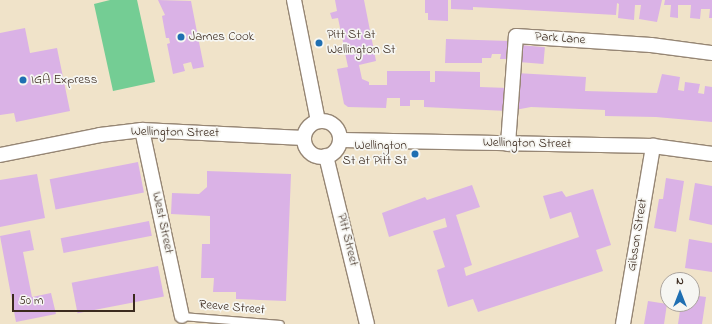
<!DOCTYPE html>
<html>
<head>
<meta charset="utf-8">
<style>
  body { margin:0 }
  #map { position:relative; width:712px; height:324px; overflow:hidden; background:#f0e3c9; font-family:"Indie Flower",sans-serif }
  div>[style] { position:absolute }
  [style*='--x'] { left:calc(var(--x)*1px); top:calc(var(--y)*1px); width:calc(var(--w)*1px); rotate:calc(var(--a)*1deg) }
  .green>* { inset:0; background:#74cd94 }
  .building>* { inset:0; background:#dab2e6; transform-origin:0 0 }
  .roads { filter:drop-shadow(1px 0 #968674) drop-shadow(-1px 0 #968674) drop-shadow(0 1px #968674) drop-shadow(0 -1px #968674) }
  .service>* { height:7px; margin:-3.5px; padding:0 3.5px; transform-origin:3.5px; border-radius:3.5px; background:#fff }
  .minor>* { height:14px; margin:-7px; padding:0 7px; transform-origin:7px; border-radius:7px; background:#fff }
  .minor>.ring { margin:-7px; padding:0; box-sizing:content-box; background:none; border:14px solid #fff; border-radius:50% }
  .dots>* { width:11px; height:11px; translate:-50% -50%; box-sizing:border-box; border:2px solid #f6f6f2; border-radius:50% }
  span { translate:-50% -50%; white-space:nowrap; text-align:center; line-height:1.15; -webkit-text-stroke:3.5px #f6f6f2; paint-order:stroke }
  .poi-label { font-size:13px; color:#3b2a1e }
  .left { translate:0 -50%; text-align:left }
  .right { translate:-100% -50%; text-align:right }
  .street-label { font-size:13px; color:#3b2a1e }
  .north { position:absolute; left:660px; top:272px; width:40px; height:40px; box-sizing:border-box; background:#f6f6f2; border:1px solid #aba49d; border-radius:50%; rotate:0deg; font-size:11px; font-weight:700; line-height:16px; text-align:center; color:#3b2a1e }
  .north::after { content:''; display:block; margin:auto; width:14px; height:18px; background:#1f6fb2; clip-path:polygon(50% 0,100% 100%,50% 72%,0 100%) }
  .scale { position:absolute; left:12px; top:294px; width:123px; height:18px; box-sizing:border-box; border:2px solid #3b2a1e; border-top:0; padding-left:5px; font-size:12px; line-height:14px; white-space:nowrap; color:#3b2a1e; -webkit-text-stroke:3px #f6f6f2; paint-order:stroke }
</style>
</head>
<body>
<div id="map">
  <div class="green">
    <i style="clip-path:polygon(110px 0,137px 0,155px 82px,113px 91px,94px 4px)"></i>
  </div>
  <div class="building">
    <i style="clip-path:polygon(158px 0,191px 1px,197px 32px,194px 33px,195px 37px,198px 37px,204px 67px,193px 69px,191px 62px,183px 64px,185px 71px,173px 74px,167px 44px,170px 43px,169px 38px,166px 38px,162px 16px,165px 15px)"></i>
    <i style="clip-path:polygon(335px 0,364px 0,376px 61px,359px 65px,362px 79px,369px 82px,369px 85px,387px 85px,387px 71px,430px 71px,430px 82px,435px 82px,435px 71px,480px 72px,480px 87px,508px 88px,507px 111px,424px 107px,424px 100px,410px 100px,410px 106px,400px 106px,400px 98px,387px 98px,386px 108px,348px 107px,344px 104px,337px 69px,348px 67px,345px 53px,338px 55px,337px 48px,344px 47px,338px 18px,332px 19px,330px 13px,337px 11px)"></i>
    <i style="clip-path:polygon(425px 0,448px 0,448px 21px,428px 20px,428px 13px,425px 13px)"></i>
    <i style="clip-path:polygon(451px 0,662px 0,657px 22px,639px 19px,641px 5px,635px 5px,634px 20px,618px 18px,619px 4px,617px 3px,616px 15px,473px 7px,473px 10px,451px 9px)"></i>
    <i style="clip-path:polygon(665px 0,712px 0,712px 18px,709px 18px,710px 9px,701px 9px,700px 19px,690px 18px,691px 5px,678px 5px,678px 18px,670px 17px,671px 5px,664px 5px)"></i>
    <i style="clip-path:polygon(25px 28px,30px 53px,57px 48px,70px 111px,16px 122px,14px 113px,0 115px,0 33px)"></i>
    <i style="clip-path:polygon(446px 39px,511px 41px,510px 59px,500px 59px,501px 54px,492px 54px,491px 58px,482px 58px,482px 63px,445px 63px)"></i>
    <i style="left:520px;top:45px;width:25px;height:17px;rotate:5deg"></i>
    <i style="clip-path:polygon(516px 73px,586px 77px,585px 91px,657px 93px,662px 74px,680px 77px,678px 90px,684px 91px,685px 82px,700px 84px,698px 93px,704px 94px,705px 86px,712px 87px,712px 122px,656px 117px,605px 116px,605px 110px,531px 107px,515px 110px)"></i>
    <i style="left:138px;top:162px;width:31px;height:90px;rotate:79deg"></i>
    <i style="clip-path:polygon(207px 171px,291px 174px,286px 301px,236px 299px,236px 292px,213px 292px,214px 278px,201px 278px,202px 244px,210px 244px,210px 216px,171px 214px,172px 193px,199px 194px,207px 187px)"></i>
    <i style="clip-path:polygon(37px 174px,45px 218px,0 227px,0 180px)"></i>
    <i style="clip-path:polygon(666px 178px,684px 181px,676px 232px,654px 228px,659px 199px,663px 199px)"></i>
    <i style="clip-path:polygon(695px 183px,712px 186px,712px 225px,689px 220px)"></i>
    <i style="clip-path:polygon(472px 185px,480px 207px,456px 215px,472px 265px,464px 268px,466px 276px,579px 237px,571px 212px,550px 219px,543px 196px,562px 191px,566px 197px,593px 189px,611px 245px,596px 250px,603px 271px,478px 312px,473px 299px,448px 307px,437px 270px,445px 267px,433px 231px,447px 227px,445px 218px,389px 237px,382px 213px,425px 197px,427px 200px)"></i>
    <i style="left:149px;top:221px;width:15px;height:90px;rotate:79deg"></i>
    <i style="clip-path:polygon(30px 230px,34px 250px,23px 252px,32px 297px,51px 293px,56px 314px,16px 322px,0 236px)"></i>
    <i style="clip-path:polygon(689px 239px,712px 243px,712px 272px,685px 268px)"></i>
    <i style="left:158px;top:266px;width:31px;height:88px;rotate:79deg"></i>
    <i style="clip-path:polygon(692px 295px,706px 297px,702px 324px,678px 324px,681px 304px,692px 304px)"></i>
    <i style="clip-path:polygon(648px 301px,667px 304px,664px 324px,644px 324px)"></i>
  </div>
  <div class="roads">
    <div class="service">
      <i style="--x:182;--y:316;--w:98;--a:4.7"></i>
    </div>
    <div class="minor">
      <i style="--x:294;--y:0;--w:123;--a:78.8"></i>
      <i class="ring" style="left:304px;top:121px;width:22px;height:22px"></i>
      <i style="--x:142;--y:130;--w:190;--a:77.9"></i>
      <i style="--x:341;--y:140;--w:312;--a:1.1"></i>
      <i style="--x:653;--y:146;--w:60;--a:7.7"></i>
      <i style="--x:508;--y:144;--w:108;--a:-85.8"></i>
      <i style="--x:516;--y:36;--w:135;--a:3.8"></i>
      <i style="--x:651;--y:45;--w:62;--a:7.5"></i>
      <i style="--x:0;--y:155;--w:102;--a:-11.3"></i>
      <i style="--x:100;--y:135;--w:42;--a:-6.8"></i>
      <i style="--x:142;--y:130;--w:162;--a:2.8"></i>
      <i style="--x:326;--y:156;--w:173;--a:76.3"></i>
      <i style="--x:623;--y:324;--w:181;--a:-80.4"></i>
    </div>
  </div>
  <div class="dots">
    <i style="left:181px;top:37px;background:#1f6fb2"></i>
    <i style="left:319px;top:43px;background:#1f6fb2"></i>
    <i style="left:23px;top:80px;background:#1f6fb2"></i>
    <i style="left:415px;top:154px;background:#1f6fb2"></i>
  </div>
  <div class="poi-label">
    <span class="left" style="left:327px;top:43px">Pitt St at<br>Wellington St</span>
    <span class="left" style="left:189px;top:37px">James Cook</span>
    <span class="left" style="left:31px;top:80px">IGA Express</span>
    <span class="right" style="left:407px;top:154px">Wellington<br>St at Pitt St</span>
  </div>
  <div class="street-label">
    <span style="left:560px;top:39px;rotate:4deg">Park Lane</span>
    <span style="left:175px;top:133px;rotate:1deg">Wellington Street</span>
    <span style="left:527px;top:144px;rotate:1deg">Wellington Street</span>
    <span style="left:162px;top:223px;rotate:78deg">West Street</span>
    <span style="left:638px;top:235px;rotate:-81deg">Gibson Street</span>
    <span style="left:347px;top:240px;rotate:76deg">Pitt Street</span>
    <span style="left:232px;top:308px;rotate:5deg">Reeve Street</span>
  </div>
  <div class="north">N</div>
  <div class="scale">50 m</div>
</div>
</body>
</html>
